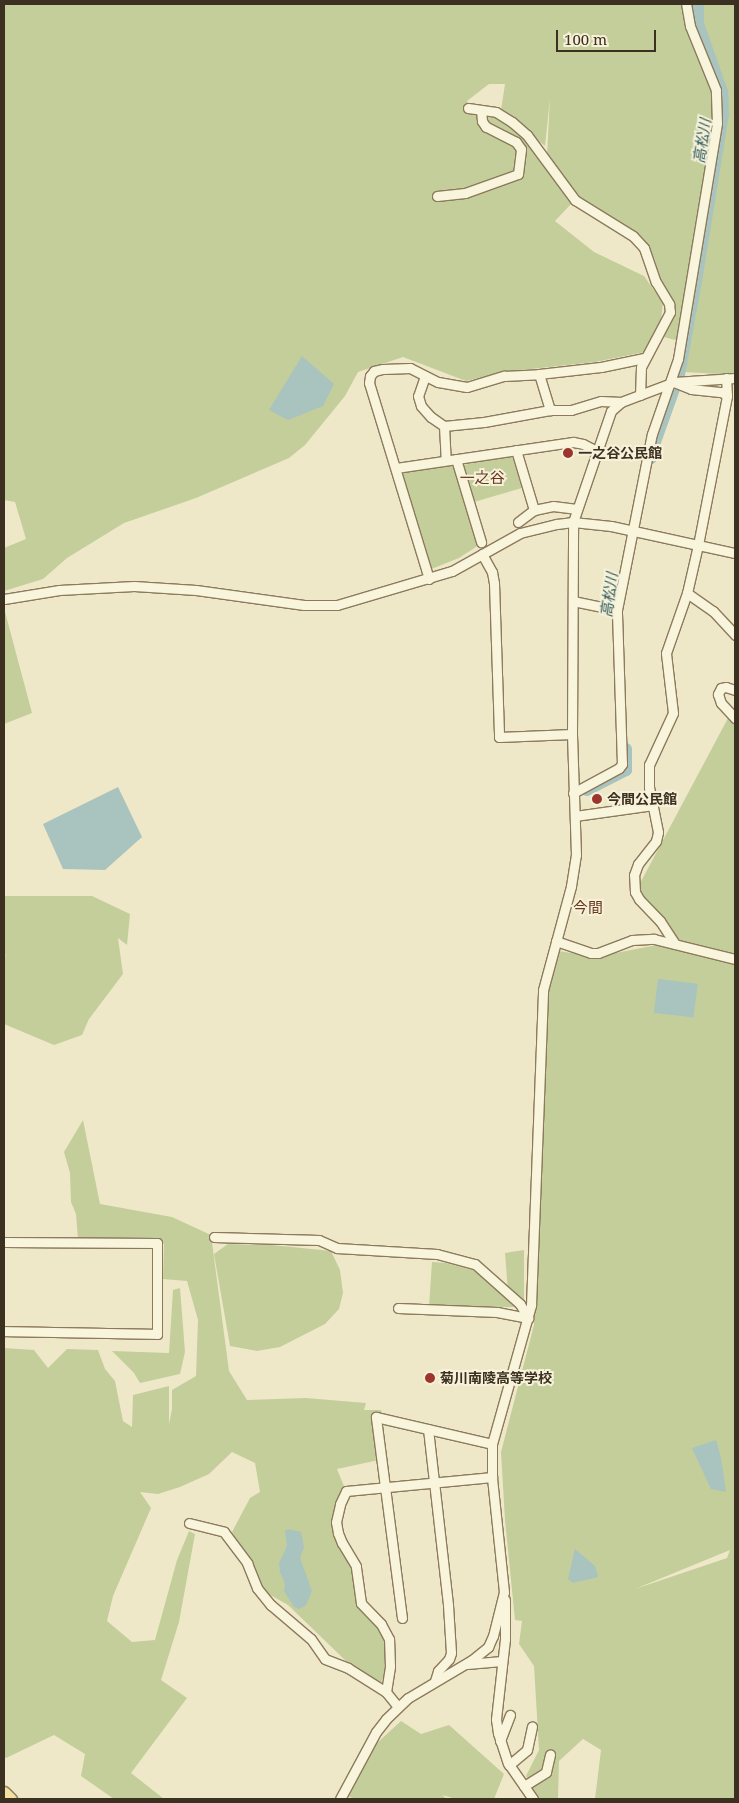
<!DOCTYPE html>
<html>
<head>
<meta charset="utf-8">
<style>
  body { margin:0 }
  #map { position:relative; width:739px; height:1803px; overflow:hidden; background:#efe8c8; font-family:"Noto Serif","Noto Sans JP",serif }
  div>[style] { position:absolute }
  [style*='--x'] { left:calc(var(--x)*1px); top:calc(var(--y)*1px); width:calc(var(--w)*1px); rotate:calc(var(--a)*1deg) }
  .green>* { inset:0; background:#c3ce9b }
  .water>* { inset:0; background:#a9c3be; transform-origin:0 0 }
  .river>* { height:12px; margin:-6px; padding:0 6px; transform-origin:6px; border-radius:6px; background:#a9c3be }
  .roads { filter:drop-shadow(1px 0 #8c7a5c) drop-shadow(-1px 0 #8c7a5c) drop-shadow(0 1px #8c7a5c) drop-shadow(0 -1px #8c7a5c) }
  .minor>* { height:9px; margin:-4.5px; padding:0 4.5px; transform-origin:4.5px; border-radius:4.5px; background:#f9f4dc }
  .major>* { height:11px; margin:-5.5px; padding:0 5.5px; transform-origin:5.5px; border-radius:5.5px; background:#f2e1a1 }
  .dots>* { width:14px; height:14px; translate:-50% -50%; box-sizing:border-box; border:2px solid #f6f1d8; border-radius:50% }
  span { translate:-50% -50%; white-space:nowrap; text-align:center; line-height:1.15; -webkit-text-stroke:4px #f6f1d8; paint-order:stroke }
  .poi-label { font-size:14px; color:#3c3020; font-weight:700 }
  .left { translate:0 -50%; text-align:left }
  .water-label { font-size:15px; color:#2f5a5c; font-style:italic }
  .neighbourhood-label { font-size:15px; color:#69361f }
  .frame { position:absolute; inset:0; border:5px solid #3c3020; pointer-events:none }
  .scale { position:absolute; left:556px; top:30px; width:100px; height:22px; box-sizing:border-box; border:2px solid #3c3020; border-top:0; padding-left:6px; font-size:15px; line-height:18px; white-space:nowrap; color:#3c3020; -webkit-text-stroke:4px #f6f1d8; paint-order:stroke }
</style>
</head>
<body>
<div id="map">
  <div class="green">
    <i style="clip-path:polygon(4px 4px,735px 4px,735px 375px,684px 372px,696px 314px,694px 264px,679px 341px,660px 336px,675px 306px,661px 283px,654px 258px,643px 240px,579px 197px,547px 155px,550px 98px,545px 146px,501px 110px,505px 84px,489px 84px,467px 101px,483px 122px,485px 115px,497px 112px,536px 147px,566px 197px,572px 203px,555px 221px,594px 252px,644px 276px,663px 303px,661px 320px,645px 352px,595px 362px,504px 372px,466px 381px,403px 357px,358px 372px,345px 396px,305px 445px,289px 458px,196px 498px,124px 523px,67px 558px,43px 579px,4px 591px,4px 548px,26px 539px,15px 502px,4px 500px)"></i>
    <i style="clip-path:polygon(512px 456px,522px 488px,474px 502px,463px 465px)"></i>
    <i style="clip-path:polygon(454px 464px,479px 545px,459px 558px,429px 570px,400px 472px)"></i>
    <i style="clip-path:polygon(4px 608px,32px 713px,4px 724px)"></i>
    <i style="clip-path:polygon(735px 705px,735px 954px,681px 942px,662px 924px,637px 889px)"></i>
    <i style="clip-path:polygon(4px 896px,92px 896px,130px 914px,127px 945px,118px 938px,123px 974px,89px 1019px,82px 1035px,54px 1045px,4px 1024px,4px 956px,7px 955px,4px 955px)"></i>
    <i style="clip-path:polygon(evenodd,662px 944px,735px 963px,735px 1799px,595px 1799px,601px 1750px,583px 1739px,559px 1761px,558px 1799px,538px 1799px,526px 1776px,539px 1750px,534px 1666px,519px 1644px,522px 1621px,515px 1620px,505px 1520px,501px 1452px,534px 1325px,545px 986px,559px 951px,595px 957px,662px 944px,730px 1550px,727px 1558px,635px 1589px,730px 1550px)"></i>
    <i style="clip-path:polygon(83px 1120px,100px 1204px,172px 1217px,211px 1235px,229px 1371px,247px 1400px,306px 1398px,366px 1403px,364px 1410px,381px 1410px,383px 1417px,377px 1418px,379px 1460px,337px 1469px,346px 1491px,336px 1519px,358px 1575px,356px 1604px,382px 1630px,390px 1652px,387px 1674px,375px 1689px,288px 1605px,258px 1588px,232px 1532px,250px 1498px,260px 1492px,255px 1463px,232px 1452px,209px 1474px,180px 1487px,158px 1494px,140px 1492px,151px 1508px,113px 1596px,107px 1621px,132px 1642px,155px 1640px,177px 1560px,189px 1531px,195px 1534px,179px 1622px,161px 1680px,187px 1698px,131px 1773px,164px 1799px,114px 1799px,81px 1776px,85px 1754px,54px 1735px,6px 1758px,4px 1757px,4px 1348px,34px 1350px,48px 1368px,67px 1349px,98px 1350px,105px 1369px,115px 1381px,123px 1421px,132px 1427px,133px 1395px,169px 1386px,169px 1424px,172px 1409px,172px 1390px,196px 1376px,198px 1320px,187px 1281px,163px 1279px,164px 1244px,78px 1239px,76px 1214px,71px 1202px,70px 1173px,64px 1152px)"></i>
    <i style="clip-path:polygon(228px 1244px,272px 1245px,331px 1251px,340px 1270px,343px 1293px,339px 1309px,325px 1324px,280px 1347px,257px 1351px,230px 1346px,214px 1254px)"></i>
    <i style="clip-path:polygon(524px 1250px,524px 1303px,518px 1307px,429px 1306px,432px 1262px,446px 1263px,476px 1271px,508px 1292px,505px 1253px)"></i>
    <i style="clip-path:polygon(180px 1288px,185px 1352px,180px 1374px,140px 1383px,134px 1373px,112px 1351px,169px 1353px,173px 1290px)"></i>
    <i style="clip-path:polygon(401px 1721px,421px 1734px,449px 1725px,504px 1774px,494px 1799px,456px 1799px,442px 1795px,447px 1799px,374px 1799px,374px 1797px,373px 1799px,354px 1799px,348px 1796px,376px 1744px)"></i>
  </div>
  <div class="water">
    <i style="clip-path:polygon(302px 356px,334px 384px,323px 406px,288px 420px,269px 410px)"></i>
    <i style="clip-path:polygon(118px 787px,142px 837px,105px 870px,63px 869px,43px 824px)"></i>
    <i style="left:658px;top:979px;width:40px;height:34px;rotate:7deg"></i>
    <i style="clip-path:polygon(716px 1440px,721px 1458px,726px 1492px,711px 1489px,692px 1448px)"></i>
    <i style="clip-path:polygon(288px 1529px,301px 1532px,304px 1547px,300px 1558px,312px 1591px,306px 1605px,299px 1609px,294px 1607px,284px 1591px,285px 1584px,280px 1572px,279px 1563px,287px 1546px,285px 1531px)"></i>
    <i style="clip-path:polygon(575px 1549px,595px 1566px,598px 1577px,573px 1583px,568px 1579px)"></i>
  </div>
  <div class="river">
    <i style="--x:695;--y:287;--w:174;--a:-80.8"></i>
    <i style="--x:723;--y:115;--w:23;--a:-92"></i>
    <i style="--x:722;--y:92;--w:72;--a:-109.4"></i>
    <i style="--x:698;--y:24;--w:20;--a:-90"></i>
    <i style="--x:679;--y:375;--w:84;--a:-79.8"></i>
    <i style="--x:651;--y:458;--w:16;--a:-76"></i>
    <i style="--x:655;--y:442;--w:59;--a:-70.3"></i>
    <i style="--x:587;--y:790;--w:44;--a:-27.1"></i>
    <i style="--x:626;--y:770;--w:21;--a:-90"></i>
  </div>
  <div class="roads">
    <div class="minor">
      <i style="--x:468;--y:108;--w:28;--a:8"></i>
      <i style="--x:496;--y:112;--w:19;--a:32"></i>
      <i style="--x:512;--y:122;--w:20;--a:41"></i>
      <i style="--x:527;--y:135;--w:81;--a:53.6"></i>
      <i style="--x:575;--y:200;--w:68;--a:31.8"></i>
      <i style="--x:633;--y:236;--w:16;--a:47"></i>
      <i style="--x:644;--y:248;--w:36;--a:71"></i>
      <i style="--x:656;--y:282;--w:26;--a:59"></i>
      <i style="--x:669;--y:304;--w:8;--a:83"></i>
      <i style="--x:670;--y:312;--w:62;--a:117.8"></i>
      <i style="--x:641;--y:367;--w:28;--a:92"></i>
      <i style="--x:437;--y:196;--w:28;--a:-6"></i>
      <i style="--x:465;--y:193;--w:56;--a:-19.7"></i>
      <i style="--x:518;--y:174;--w:25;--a:-83"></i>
      <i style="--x:521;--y:149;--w:9;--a:-126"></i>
      <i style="--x:516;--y:142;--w:34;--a:-153"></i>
      <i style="--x:486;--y:127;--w:7;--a:-124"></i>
      <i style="--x:482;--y:121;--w:11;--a:-95"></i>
      <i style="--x:539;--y:374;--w:62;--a:-6.4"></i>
      <i style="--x:601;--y:367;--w:44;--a:-11.8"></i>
      <i style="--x:425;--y:376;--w:21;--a:109"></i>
      <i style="--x:418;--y:396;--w:10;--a:73"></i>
      <i style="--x:421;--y:406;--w:15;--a:48"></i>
      <i style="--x:431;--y:417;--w:16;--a:35"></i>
      <i style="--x:444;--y:426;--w:34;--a:87"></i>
      <i style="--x:674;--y:382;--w:18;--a:22"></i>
      <i style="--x:691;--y:389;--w:31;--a:6"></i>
      <i style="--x:722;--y:392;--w:6;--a:39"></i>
      <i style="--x:444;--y:426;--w:40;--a:-5.7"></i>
      <i style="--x:484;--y:422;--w:67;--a:-10.3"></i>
      <i style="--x:550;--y:410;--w:21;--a:0"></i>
      <i style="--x:571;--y:410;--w:31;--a:-17"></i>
      <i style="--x:601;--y:401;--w:20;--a:3"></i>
      <i style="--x:516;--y:450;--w:63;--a:73.3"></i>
      <i style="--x:534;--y:510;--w:19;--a:-12"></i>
      <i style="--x:553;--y:506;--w:24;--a:7"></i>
      <i style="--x:456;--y:459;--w:87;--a:73.2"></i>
      <i style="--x:396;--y:468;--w:179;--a:-8.4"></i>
      <i style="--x:573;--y:442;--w:10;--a:11"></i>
      <i style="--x:583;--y:444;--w:16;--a:27"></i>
      <i style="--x:518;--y:522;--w:20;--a:-37"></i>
      <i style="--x:482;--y:554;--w:21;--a:61"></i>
      <i style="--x:492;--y:572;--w:11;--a:80"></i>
      <i style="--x:494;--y:583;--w:154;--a:88.1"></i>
      <i style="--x:499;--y:737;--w:73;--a:-2.4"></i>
      <i style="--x:429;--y:579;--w:205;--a:-107"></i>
      <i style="--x:369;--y:383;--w:7;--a:-82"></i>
      <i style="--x:370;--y:376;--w:6;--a:-51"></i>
      <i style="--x:374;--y:371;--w:9;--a:-13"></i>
      <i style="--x:383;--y:369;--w:27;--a:-2"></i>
      <i style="--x:410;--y:368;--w:31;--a:27"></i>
      <i style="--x:438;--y:382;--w:29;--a:10"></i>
      <i style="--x:467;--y:387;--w:39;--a:-17"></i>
      <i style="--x:504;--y:376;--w:35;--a:-3"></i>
      <i style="--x:539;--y:374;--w:38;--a:73"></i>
      <i style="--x:687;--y:593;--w:32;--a:35"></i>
      <i style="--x:713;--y:611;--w:33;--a:47"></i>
      <i style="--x:4;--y:599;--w:56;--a:-9.3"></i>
      <i style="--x:59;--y:590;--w:75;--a:-3.1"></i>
      <i style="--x:134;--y:586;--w:62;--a:3.7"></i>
      <i style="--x:196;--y:590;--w:109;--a:7.9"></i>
      <i style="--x:304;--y:605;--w:33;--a:0"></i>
      <i style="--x:337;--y:605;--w:120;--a:-16.5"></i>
      <i style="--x:452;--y:571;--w:78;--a:-29.2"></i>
      <i style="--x:520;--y:533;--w:38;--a:-14"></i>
      <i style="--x:557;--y:524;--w:16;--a:-7"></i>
      <i style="--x:573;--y:522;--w:38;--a:6"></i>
      <i style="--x:611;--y:526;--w:127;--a:12.3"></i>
      <i style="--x:573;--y:601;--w:45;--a:11.6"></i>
      <i style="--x:735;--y:690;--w:9;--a:-162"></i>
      <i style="--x:726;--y:687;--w:5;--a:169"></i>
      <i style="--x:721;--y:688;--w:7;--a:117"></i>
      <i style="--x:718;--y:694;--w:9;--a:72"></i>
      <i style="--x:721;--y:703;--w:21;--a:47"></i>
      <i style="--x:573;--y:793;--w:52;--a:-28.5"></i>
      <i style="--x:619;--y:768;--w:5;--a:-53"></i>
      <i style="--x:622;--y:764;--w:154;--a:-91.9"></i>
      <i style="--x:617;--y:610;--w:179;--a:-78.8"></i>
      <i style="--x:652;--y:434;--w:79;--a:-70.9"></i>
      <i style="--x:678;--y:359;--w:239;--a:-80.6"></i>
      <i style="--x:717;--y:123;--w:33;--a:-92"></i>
      <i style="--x:716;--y:90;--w:69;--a:-112.1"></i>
      <i style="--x:690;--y:26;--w:22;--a:-100"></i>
      <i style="--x:575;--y:816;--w:79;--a:-8"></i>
      <i style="--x:556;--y:941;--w:37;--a:19"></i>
      <i style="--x:591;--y:953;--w:7;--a:0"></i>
      <i style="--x:598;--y:953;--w:36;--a:-21"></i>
      <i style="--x:632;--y:940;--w:22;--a:-3"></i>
      <i style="--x:654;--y:939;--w:83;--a:13.9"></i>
      <i style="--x:675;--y:944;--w:27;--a:-123"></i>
      <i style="--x:660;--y:921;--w:30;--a:-134"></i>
      <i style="--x:639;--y:899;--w:8;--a:-120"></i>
      <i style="--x:635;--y:892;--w:17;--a:-93"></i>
      <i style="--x:634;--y:875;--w:12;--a:-70"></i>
      <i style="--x:638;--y:864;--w:29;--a:-52"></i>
      <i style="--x:656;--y:841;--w:9;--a:-77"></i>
      <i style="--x:658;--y:832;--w:46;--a:-101.3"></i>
      <i style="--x:649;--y:787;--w:22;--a:-90"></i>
      <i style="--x:649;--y:765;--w:57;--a:-65.2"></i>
      <i style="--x:673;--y:713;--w:60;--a:-96.7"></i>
      <i style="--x:666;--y:653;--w:64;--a:-70.7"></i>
      <i style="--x:687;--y:593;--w:49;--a:-77.1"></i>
      <i style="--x:698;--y:545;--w:152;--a:-79"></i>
      <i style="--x:727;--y:396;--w:18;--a:-93"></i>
      <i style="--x:214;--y:1237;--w:105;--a:1.6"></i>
      <i style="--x:319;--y:1240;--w:20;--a:24"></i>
      <i style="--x:337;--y:1248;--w:100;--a:3.4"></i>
      <i style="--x:437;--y:1254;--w:39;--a:15"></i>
      <i style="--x:475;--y:1264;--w:60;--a:41.6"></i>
      <i style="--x:520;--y:1304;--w:16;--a:60"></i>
      <i style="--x:4;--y:1242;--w:153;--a:0.4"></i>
      <i style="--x:157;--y:1243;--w:91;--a:90"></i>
      <i style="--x:157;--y:1334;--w:153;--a:-178.9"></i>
      <i style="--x:398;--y:1308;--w:99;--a:2.3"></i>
      <i style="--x:497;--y:1312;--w:32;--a:11"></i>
      <i style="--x:428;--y:1429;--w:177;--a:83.5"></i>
      <i style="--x:448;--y:1605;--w:48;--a:86.4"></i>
      <i style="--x:451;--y:1653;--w:6;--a:108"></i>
      <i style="--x:449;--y:1659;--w:16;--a:133"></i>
      <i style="--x:438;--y:1671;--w:10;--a:107"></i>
      <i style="--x:189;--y:1523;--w:36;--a:14"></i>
      <i style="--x:224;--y:1532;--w:39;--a:53"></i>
      <i style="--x:247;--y:1563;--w:27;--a:68"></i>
      <i style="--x:257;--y:1588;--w:22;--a:51"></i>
      <i style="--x:271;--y:1605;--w:52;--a:40.4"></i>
      <i style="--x:311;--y:1639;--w:24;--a:55"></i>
      <i style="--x:325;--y:1659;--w:25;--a:21"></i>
      <i style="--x:348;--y:1668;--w:45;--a:32.3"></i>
      <i style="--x:386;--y:1692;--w:19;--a:51"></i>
      <i style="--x:505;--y:1600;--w:39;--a:90"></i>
      <i style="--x:505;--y:1639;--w:81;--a:96.4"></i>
      <i style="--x:496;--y:1719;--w:14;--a:82"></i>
      <i style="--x:498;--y:1733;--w:32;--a:72"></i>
      <i style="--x:508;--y:1763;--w:44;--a:55.2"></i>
      <i style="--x:402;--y:1618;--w:203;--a:-97.4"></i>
      <i style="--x:376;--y:1417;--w:119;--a:13.1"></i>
      <i style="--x:467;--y:1664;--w:35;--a:-5"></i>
      <i style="--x:386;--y:1692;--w:26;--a:-81"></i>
      <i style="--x:390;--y:1666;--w:27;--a:-92"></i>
      <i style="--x:389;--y:1639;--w:17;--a:-118"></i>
      <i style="--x:381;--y:1624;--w:29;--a:-134"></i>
      <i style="--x:361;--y:1603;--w:37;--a:-98"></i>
      <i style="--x:356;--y:1566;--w:27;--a:-121"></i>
      <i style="--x:342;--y:1543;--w:11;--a:-112"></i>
      <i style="--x:338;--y:1533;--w:11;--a:-100"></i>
      <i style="--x:336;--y:1522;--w:18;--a:-77"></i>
      <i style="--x:340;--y:1504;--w:14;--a:-65"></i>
      <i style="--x:346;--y:1491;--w:147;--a:-5.5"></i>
      <i style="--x:500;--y:1741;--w:28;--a:-69"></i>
      <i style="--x:509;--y:1765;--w:23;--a:-40"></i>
      <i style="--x:527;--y:1750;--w:24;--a:-78"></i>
      <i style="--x:524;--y:1786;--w:26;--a:-32"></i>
      <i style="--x:546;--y:1772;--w:18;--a:-77"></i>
      <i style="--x:340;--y:1799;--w:76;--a:-61.8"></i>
      <i style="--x:376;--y:1732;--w:16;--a:-52"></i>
      <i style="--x:386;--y:1719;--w:30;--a:-44"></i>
      <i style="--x:408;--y:1698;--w:74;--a:-30.7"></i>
      <i style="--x:472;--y:1660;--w:21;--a:-39"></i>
      <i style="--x:488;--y:1647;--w:12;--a:-66"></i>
      <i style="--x:493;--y:1636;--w:45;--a:-76"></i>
      <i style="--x:504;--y:1592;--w:116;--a:-96"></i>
      <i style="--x:492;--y:1477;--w:33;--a:-90"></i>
      <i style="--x:492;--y:1444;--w:144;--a:-74.3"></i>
      <i style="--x:531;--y:1305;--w:315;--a:-87.8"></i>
      <i style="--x:543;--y:990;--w:108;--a:-74.9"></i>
      <i style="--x:571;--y:886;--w:31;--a:-81"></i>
      <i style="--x:576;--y:855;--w:121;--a:-91.9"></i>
      <i style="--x:572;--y:734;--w:212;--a:-89.7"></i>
      <i style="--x:573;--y:522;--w:117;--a:-71.1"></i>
      <i style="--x:611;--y:411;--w:13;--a:-42"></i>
      <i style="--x:621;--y:402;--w:57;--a:-20.7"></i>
      <i style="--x:674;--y:382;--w:61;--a:-3.8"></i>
    </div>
    <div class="major">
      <i style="--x:4;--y:1792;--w:10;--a:45"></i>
    </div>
  </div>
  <div class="dots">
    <i style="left:568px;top:453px;background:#9c362c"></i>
    <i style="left:597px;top:799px;background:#9c362c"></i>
    <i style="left:430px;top:1378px;background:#9c362c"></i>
  </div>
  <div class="poi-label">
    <span class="left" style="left:578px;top:453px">一之谷公民館</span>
    <span class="left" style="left:607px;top:799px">今間公民館</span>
    <span class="left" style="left:440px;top:1378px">菊川南陵高等学校</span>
  </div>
  <div class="water-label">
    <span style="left:702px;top:141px;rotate:-81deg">高松川</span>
    <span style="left:609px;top:595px;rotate:-82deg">高松川</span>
  </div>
  <div class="neighbourhood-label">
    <span style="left:482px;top:478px">一之谷</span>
    <span style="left:588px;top:908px">今間</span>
  </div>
  <div class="frame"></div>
  <div class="scale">100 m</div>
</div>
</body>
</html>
